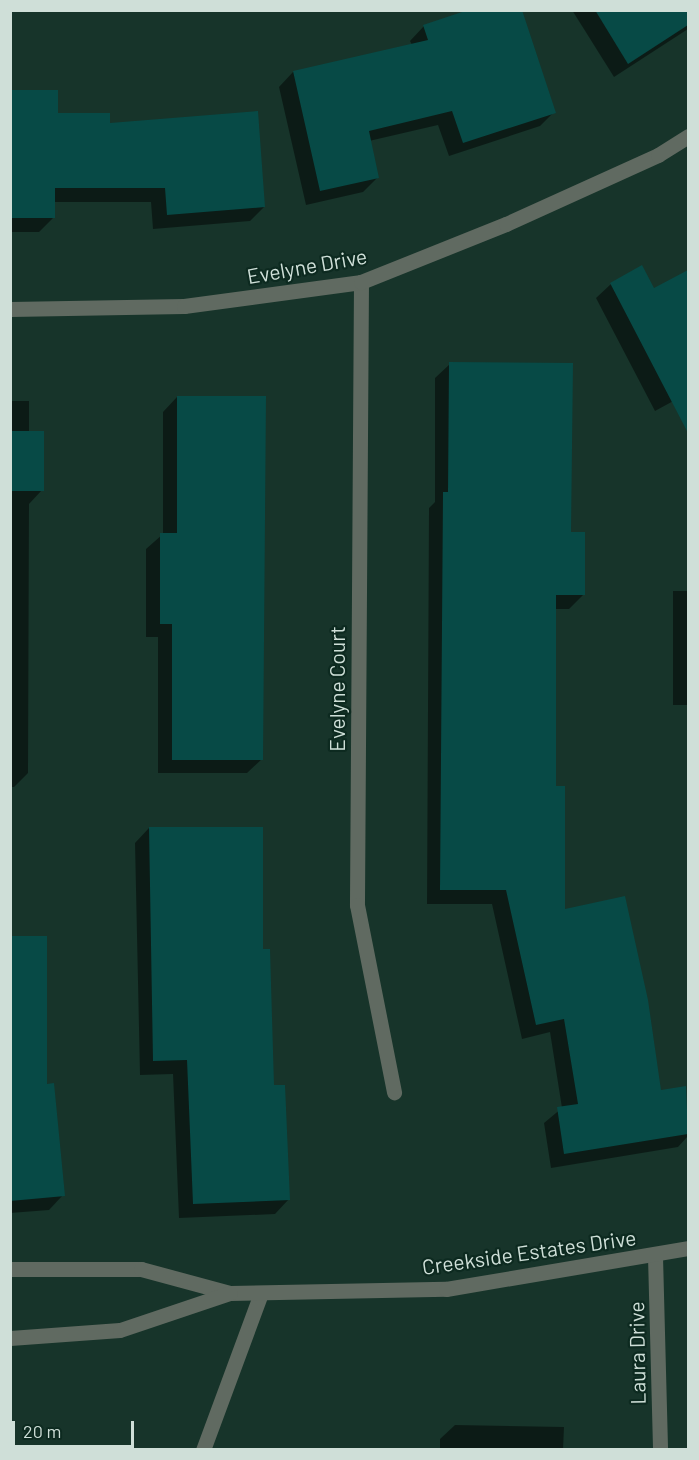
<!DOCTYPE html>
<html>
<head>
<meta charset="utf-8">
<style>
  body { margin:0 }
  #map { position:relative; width:699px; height:1460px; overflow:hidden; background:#17342a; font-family:Barlow,sans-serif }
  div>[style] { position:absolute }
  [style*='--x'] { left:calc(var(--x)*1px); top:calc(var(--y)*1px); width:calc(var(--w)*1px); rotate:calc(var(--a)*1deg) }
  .shadow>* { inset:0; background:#0007; transform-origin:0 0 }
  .building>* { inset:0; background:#074a46; transform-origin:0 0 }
  .lane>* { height:15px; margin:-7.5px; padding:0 7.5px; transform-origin:7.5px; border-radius:7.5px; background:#606a61 }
  .street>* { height:15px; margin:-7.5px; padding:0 7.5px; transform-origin:7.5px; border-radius:7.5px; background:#606a61 }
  span { translate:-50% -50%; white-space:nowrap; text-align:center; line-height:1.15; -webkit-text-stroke:4.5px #0d2a20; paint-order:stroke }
  .street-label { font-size:21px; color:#cfdfd8 }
  .frame { position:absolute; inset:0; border:12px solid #cfdfd8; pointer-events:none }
  .scale { position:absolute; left:12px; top:1421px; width:122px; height:27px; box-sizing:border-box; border:3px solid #cfdfd8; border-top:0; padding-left:8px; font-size:18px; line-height:21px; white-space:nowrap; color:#cfdfd8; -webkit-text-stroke:4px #0d2a20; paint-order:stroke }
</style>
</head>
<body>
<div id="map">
  <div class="shadow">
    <i style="clip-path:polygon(572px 10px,688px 10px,688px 29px,614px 77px)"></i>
    <i style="clip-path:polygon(424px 26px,554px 112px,540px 126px,449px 156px,438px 125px,369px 141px,378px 177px,363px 192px,306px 205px,279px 87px,293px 72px,412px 45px,410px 41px)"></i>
    <i style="clip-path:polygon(57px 91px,57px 114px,108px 125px,264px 207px,250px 221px,153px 229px,151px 202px,53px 202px,53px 218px,39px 232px,10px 232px,10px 92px)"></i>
    <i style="clip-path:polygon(688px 272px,688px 393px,655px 411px,596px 298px,611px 284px,653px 290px)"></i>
    <i style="clip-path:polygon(450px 364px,570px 533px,583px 595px,569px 609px,555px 609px,555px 787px,564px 911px,660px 1092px,684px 1088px,688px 1136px,678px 1147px,551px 1168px,544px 1123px,562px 1108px,550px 1032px,522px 1039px,492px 904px,427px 904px,429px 508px,435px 502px,435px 378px)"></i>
    <i style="clip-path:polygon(177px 397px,262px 759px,247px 773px,158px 773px,158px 637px,146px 637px,146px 549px,163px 534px,163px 412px)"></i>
    <i style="clip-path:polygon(10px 401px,29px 401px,29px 433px,42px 490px,29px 504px,28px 773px,14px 787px,10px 787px)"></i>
    <i style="left:688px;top:591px;width:114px;height:15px;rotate:90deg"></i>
    <i style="clip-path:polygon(149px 828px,262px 951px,272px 1087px,289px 1199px,275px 1214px,179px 1218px,173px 1074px,140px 1075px,135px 843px)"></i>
    <i style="clip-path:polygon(10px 1089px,63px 1195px,49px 1210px,10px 1213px)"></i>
    <i style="clip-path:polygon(455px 1425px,564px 1427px,563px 1450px,440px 1450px,440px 1439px)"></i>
  </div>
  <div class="building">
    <i style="clip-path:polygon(468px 10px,522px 10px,556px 113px,463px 143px,452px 111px,369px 131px,379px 178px,320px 191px,293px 71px,428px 40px,423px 25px)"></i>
    <i style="clip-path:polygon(595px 10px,688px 10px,688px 25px,628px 64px)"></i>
    <i style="clip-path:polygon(12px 90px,58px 90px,58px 113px,110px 113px,110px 123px,258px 111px,265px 207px,167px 215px,165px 188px,55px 188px,55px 218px,12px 218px)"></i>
    <i style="clip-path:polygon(642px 265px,654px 288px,688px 270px,688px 433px,610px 283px)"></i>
    <i style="clip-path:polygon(449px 362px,573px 363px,571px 532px,585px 532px,585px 595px,556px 595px,556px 786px,565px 786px,565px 909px,625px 896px,648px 1000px,661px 1090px,686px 1086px,688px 1134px,564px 1154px,557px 1107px,578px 1104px,564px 1019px,536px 1025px,506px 890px,440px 890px,443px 492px,448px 492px)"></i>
    <i style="clip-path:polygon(177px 396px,266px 396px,263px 760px,172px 760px,172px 624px,160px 624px,160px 533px,177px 533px)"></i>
    <i style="left:10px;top:431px;width:34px;height:60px"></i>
    <i style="clip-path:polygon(149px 827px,263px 827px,263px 949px,270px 949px,274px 1085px,285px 1085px,290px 1200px,193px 1204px,187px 1060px,153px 1061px)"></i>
    <i style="clip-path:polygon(10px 936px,47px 936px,47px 1084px,54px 1083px,65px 1196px,10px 1201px)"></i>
  </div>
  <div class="lane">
    <i style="--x:203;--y:1450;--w:167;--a:-69.7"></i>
  </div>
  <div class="street">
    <i style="--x:361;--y:282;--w:623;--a:90.37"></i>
    <i style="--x:357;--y:905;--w:191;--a:78.8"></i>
    <i style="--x:10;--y:309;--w:174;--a:-1"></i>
    <i style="--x:184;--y:306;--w:179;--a:-7.7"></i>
    <i style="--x:361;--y:282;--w:156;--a:-21.8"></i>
    <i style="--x:506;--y:224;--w:167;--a:-24.4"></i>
    <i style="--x:658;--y:155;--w:36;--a:-32"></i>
    <i style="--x:655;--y:1256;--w:194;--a:88.5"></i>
    <i style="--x:10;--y:1269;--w:131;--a:0"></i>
    <i style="--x:141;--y:1269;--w:92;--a:15.1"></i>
    <i style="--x:230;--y:1293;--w:216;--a:-1.1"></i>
    <i style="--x:446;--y:1289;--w:245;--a:-9.6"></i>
    <i style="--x:10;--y:1338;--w:110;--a:-4.2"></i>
    <i style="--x:120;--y:1330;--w:116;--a:-18.6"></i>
  </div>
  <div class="street-label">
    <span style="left:307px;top:266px;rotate:-10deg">Evelyne Drive</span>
    <span style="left:337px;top:689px;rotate:-90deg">Evelyne Court</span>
    <span style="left:529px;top:1252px;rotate:-8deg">Creekside Estates Drive</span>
    <span style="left:637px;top:1353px;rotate:-91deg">Laura Drive</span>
  </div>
  <div class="frame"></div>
  <div class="scale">20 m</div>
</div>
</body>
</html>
